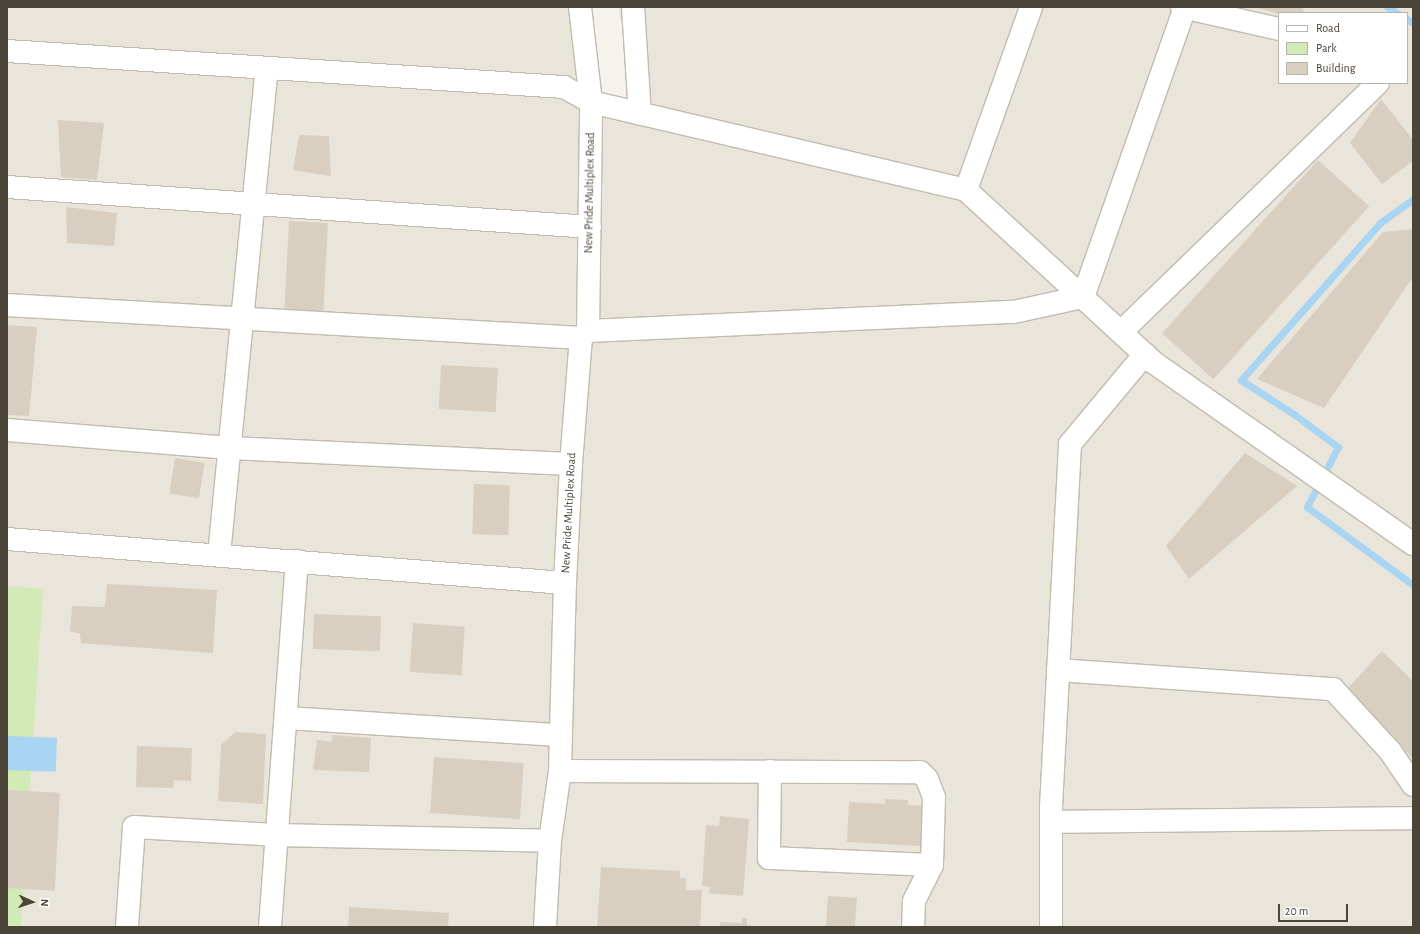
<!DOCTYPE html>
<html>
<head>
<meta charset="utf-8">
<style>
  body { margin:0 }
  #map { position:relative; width:1420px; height:934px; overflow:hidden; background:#f6f3ec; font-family:"Alegreya Sans",sans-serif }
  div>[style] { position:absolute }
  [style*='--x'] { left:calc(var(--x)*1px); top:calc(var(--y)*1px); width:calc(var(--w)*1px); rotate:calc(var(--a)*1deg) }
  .residential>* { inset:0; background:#eae5da }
  .green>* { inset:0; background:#d2eab5 }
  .water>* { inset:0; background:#a9d4f2; transform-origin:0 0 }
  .stream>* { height:7px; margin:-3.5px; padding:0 3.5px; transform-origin:3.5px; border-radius:3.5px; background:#a9d4f2 }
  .building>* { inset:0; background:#d8cfc1; transform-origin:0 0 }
  .roads { filter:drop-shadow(1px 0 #c2bbae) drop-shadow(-1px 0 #c2bbae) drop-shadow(0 1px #c2bbae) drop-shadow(0 -1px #c2bbae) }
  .minor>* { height:22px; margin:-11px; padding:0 11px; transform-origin:11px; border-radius:11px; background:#fff }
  span { translate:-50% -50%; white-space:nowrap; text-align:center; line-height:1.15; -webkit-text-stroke:3px #fff; paint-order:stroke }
  .street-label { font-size:12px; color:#4b4439 }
  .frame { position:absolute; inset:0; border:8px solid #4b4439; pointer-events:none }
  .legend { position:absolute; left:1278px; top:12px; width:130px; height:72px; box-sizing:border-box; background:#fff; border:1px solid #b7b4b0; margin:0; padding:5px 7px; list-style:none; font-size:12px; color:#4b4439 }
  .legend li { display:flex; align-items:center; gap:8px; height:20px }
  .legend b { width:20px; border:1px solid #b7b4b0 }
  .north { position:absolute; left:12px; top:882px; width:40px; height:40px; -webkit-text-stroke:3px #fff; paint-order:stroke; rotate:93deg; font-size:11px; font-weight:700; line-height:16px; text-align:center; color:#4b4439 }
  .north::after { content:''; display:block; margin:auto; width:14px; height:18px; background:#4b4439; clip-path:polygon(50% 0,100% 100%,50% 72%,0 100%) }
  .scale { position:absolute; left:1278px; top:904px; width:70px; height:18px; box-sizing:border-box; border:2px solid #4b4439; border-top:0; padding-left:5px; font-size:12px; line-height:14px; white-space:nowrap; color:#4b4439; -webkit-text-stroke:3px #fff; paint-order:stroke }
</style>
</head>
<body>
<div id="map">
  <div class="residential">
    <i style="clip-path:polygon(evenodd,7px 7px,580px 7px,591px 102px,640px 113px,618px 7px,1413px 7px,1413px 927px,7px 927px,7px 7px,1279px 13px,1407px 13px,1407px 83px,1279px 83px,1279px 13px)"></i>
  </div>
  <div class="green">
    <i style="clip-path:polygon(7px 586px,43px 589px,21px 927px,7px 927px)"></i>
  </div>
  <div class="water">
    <i style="left:7px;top:736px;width:50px;height:34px;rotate:2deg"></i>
  </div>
  <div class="stream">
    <i style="--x:1387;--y:7;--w:12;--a:31"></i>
    <i style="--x:1407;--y:19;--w:7;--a:34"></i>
    <i style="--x:1413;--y:199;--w:41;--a:144"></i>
    <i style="--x:1380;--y:223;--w:210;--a:131.5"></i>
    <i style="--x:1241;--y:380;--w:64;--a:32.9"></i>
    <i style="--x:1295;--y:415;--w:54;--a:36.7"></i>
    <i style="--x:1338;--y:447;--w:68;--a:117.3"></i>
    <i style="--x:1307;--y:507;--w:132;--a:36.3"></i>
  </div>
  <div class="building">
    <i style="clip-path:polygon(1254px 7px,1302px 7px,1305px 13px,1279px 14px)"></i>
    <i style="clip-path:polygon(1381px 99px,1413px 140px,1413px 161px,1382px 184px,1350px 143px)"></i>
    <i style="clip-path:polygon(58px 120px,104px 123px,97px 180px,61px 177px)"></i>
    <i style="clip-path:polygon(299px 135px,329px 136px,331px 176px,293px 170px)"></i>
    <i style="left:1318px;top:160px;width:69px;height:233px;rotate:42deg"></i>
    <i style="clip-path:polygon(66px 207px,117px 213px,114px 246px,67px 243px)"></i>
    <i style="left:289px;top:221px;width:39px;height:90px;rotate:3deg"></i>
    <i style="clip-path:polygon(1413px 229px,1413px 277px,1324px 408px,1257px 379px,1383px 232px)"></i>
    <i style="clip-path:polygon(7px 325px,37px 327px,29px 416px,7px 415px)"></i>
    <i style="left:441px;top:365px;width:57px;height:44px;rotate:3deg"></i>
    <i style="clip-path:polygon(1245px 453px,1297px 486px,1189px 579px,1166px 546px)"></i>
    <i style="left:175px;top:458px;width:30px;height:36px;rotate:9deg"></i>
    <i style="left:474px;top:484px;width:36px;height:50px;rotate:2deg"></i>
    <i style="clip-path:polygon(107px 584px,217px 590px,213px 653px,81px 643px,80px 634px,70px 631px,72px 606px,105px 607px)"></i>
    <i style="left:314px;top:614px;width:67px;height:35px;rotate:2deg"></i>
    <i style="left:413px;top:623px;width:52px;height:49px;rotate:4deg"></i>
    <i style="clip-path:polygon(1382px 651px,1413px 681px,1413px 759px,1347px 689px)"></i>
    <i style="clip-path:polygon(235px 732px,266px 734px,263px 804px,218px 801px,221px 745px)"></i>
    <i style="clip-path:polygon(332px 735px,371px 738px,369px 772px,313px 770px,317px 740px,332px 742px)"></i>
    <i style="clip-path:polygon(137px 746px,192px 748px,191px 781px,174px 780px,173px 788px,136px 787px)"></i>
    <i style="left:434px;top:757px;width:90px;height:56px;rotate:4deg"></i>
    <i style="left:7px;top:790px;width:53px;height:98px;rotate:3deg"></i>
    <i style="clip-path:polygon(885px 799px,908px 800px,908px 805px,923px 806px,921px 846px,847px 842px,849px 802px,885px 804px)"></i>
    <i style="clip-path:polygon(720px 816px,749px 819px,743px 896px,709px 893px,710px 887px,702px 886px,706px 825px,719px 826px)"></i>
    <i style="clip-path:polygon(601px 867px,680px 871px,680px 878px,686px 878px,686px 890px,702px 890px,700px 927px,597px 927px)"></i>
    <i style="left:828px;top:896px;width:29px;height:31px;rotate:4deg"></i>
    <i style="clip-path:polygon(349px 907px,449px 913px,448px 927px,348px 927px)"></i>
    <i style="clip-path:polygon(742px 918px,747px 918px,747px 925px,757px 927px,720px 927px,720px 922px,742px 923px)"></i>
  </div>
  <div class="roads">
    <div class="minor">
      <i style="--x:633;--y:7;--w:107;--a:86.3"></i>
      <i style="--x:1182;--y:7;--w:99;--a:12.8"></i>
      <i style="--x:7;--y:51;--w:558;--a:3.7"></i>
      <i style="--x:564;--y:87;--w:31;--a:29"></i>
      <i style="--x:591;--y:102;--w:385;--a:13.2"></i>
      <i style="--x:966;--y:190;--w:254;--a:42.6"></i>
      <i style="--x:1153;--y:362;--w:317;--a:35"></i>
      <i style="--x:7;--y:187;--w:584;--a:3.92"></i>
      <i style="--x:966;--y:190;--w:194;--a:-70.4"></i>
      <i style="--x:7;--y:305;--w:575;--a:3.29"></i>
      <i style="--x:588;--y:331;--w:426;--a:-2.6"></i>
      <i style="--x:1014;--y:312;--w:71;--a:-12.3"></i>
      <i style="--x:1083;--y:297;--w:306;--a:-70.6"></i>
      <i style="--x:1121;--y:332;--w:358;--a:-44.1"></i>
      <i style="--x:7;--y:430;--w:224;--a:4.6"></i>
      <i style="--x:230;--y:448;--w:341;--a:2.7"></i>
      <i style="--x:7;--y:539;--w:560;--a:4.51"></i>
      <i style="--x:219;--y:555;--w:489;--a:-84.4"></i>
      <i style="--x:1058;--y:670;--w:276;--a:4"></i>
      <i style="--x:1333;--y:689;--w:84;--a:47.4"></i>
      <i style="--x:1390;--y:751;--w:41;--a:55.9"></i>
      <i style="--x:286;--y:718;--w:274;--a:3.6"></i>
      <i style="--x:560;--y:771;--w:360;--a:0.2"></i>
      <i style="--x:920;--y:772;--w:10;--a:45"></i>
      <i style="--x:927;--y:779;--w:19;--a:69"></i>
      <i style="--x:934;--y:797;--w:68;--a:91.7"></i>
      <i style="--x:932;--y:865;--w:40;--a:116.6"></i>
      <i style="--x:914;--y:901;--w:26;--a:92"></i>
      <i style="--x:770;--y:771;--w:87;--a:90.7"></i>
      <i style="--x:769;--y:858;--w:163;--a:2.5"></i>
      <i style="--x:1051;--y:822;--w:362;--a:-0.6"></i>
      <i style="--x:127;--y:927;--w:100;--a:-86"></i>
      <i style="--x:134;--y:827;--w:141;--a:3.2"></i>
      <i style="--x:275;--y:835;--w:275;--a:1.2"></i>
      <i style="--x:270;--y:927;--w:367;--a:-85.8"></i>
      <i style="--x:545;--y:927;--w:86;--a:-86.7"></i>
      <i style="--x:550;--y:841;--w:71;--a:-81.9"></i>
      <i style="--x:560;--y:771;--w:188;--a:-88.5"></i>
      <i style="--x:565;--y:583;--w:119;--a:-87.1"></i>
      <i style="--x:571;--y:464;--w:126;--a:-85.5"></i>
      <i style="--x:581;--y:338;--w:10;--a:-45"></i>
      <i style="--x:588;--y:331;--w:229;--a:-89.2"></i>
      <i style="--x:591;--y:102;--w:96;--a:-96.6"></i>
      <i style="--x:1051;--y:927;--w:120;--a:-90"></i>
      <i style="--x:1051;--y:807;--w:363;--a:-87"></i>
      <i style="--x:1070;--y:444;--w:117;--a:-50.2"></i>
    </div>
  </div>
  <div class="street-label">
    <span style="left:590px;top:193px;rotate:-89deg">New Pride Multiplex Road</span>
    <span style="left:569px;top:513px;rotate:-87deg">New Pride Multiplex Road</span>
  </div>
  <div class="frame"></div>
  <ul class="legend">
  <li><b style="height:5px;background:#fff"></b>Road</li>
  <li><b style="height:11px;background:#d2eab5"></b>Park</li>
  <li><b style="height:11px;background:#d8cfc1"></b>Building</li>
  </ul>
  <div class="north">N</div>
  <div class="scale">20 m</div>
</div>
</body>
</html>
